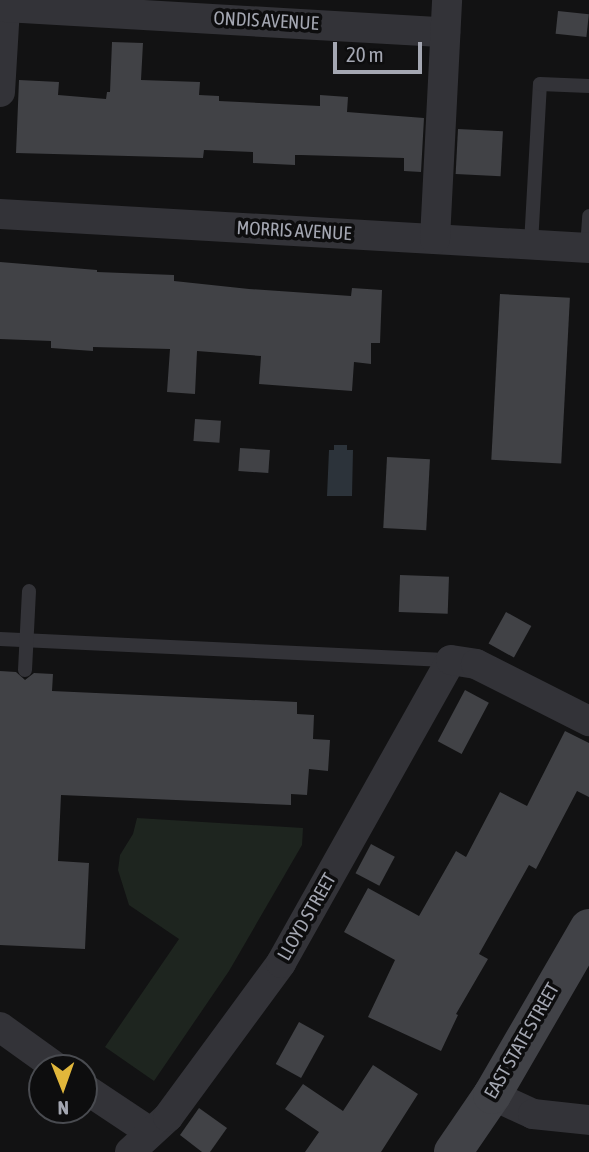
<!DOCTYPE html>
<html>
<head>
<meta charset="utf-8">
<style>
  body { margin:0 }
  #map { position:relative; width:589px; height:1152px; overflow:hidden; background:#121213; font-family:"Asap Condensed",sans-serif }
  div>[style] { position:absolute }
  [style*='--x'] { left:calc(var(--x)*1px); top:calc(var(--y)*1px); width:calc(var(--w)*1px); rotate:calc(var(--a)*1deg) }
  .green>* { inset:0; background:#1e251f }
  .water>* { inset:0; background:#2c333a }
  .building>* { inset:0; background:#414246; transform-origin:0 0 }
  .lane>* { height:14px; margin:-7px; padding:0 7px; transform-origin:7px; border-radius:7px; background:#333338 }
  .street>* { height:30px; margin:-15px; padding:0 15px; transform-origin:15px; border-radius:15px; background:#333338 }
  .secondary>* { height:38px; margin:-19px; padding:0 19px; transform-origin:19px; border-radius:19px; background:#414247 }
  span { translate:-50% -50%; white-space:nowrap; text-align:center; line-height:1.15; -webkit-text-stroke:7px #0d0d0e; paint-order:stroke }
  .street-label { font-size:19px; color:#a4a7b2 }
  .north { position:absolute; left:28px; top:1054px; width:70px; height:70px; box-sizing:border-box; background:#0d0d0e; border:2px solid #494b50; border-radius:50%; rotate:179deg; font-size:19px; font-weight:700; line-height:28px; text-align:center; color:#a4a7b2 }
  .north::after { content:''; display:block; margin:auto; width:24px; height:32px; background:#e1b73b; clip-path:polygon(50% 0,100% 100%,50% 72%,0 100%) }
  .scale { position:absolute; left:333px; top:42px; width:89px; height:32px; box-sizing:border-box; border:4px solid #a4a7b2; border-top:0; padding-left:9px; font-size:21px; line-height:24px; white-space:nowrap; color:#a4a7b2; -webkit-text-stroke:5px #0d0d0e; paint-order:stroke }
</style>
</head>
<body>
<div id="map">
  <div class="green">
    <i style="clip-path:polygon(137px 818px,303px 828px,302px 845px,229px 971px,154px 1081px,105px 1047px,179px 939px,129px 905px,118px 870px,120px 855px,133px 834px)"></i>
  </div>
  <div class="water">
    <i style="clip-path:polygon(334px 445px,347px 445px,347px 450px,353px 450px,352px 496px,327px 496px,329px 450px,334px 450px)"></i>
  </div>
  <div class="building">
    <i style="left:558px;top:11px;width:31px;height:23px;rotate:6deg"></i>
    <i style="clip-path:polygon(112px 42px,143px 43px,141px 80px,200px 82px,199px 95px,219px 96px,219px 101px,320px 106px,320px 95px,348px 97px,347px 112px,424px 118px,421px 172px,404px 171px,404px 158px,301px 155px,295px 155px,295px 165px,253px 163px,253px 152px,204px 150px,203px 158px,16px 153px,19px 80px,59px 82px,58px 95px,106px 99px,107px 92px,110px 92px)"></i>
    <i style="left:458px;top:129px;width:45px;height:45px;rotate:3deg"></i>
    <i style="clip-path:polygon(0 262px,97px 270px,97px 272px,174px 275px,174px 281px,249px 289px,351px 296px,352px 288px,382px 290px,380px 343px,371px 343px,371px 364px,354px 362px,352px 391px,259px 384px,261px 356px,197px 351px,195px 394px,167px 392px,170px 349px,93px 347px,93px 351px,51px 348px,51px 341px,0 339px)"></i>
    <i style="left:500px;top:294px;width:70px;height:166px;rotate:3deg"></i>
    <i style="left:195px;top:419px;width:26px;height:22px;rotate:4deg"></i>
    <i style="left:240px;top:448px;width:30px;height:23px;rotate:4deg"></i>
    <i style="left:387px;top:457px;width:43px;height:71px;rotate:3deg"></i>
    <i style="left:400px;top:575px;width:49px;height:37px;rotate:2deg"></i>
    <i style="left:506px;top:612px;width:29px;height:36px;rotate:29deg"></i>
    <i style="clip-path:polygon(0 671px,16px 672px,25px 680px,34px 673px,53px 674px,52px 691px,297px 702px,297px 714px,314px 715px,313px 739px,330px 740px,328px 771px,309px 769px,307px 795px,291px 794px,291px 805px,61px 795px,58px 861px,89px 863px,85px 949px,0 945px)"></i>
    <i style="left:465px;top:690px;width:27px;height:58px;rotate:28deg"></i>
    <i style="clip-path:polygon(565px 731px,589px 743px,589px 797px,577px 791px,536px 869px,529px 865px,479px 954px,488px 959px,456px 1014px,458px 1015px,441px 1051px,368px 1017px,395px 960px,344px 932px,368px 888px,419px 916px,456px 851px,466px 857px,500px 792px,527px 806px)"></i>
    <i style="left:371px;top:844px;width:27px;height:33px;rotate:28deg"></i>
    <i style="left:299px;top:1022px;width:29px;height:48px;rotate:29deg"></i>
    <i style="clip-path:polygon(373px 1065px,418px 1094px,381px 1152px,305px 1152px,319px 1132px,285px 1109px,303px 1084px,343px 1111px)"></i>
    <i style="clip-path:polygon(199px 1108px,227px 1128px,210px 1152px,202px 1152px,180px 1135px)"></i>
  </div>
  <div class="lane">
    <i style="--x:531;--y:244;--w:160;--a:-86.8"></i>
    <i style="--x:540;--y:84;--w:49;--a:2.3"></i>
    <i style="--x:587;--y:248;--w:32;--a:-86"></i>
    <i style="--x:0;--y:639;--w:451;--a:2.7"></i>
    <i style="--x:25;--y:670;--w:79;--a:-87.1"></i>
  </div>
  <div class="street">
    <i style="--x:0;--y:92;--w:85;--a:-86.6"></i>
    <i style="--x:5;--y:7;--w:441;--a:3.3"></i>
    <i style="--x:0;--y:214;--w:590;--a:3.3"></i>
    <i style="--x:435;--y:239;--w:239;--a:-87.1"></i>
    <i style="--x:0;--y:1027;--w:70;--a:35.7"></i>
    <i style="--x:84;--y:1088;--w:79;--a:33.7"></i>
    <i style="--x:492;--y:1095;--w:45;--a:24.9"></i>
    <i style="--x:533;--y:1114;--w:56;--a:6.1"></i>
    <i style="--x:130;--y:1152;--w:52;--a:-42.6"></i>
    <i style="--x:168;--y:1117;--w:191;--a:-53.7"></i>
    <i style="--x:281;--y:963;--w:347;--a:-60.7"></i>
    <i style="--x:451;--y:660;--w:25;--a:9"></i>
    <i style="--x:476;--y:664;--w:127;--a:26.8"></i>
  </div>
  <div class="secondary">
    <i style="--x:453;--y:1152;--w:69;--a:-55.6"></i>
    <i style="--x:492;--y:1095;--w:193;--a:-59.9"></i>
  </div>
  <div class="street-label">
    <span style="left:266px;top:21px;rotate:3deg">ONDIS AVENUE</span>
    <span style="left:294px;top:231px;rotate:3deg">MORRIS AVENUE</span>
    <span style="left:307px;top:917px;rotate:-60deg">LLOYD STREET</span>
    <span style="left:522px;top:1041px;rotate:-60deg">EAST STATE STREET</span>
  </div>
  <div class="north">N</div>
  <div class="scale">20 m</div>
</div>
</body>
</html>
